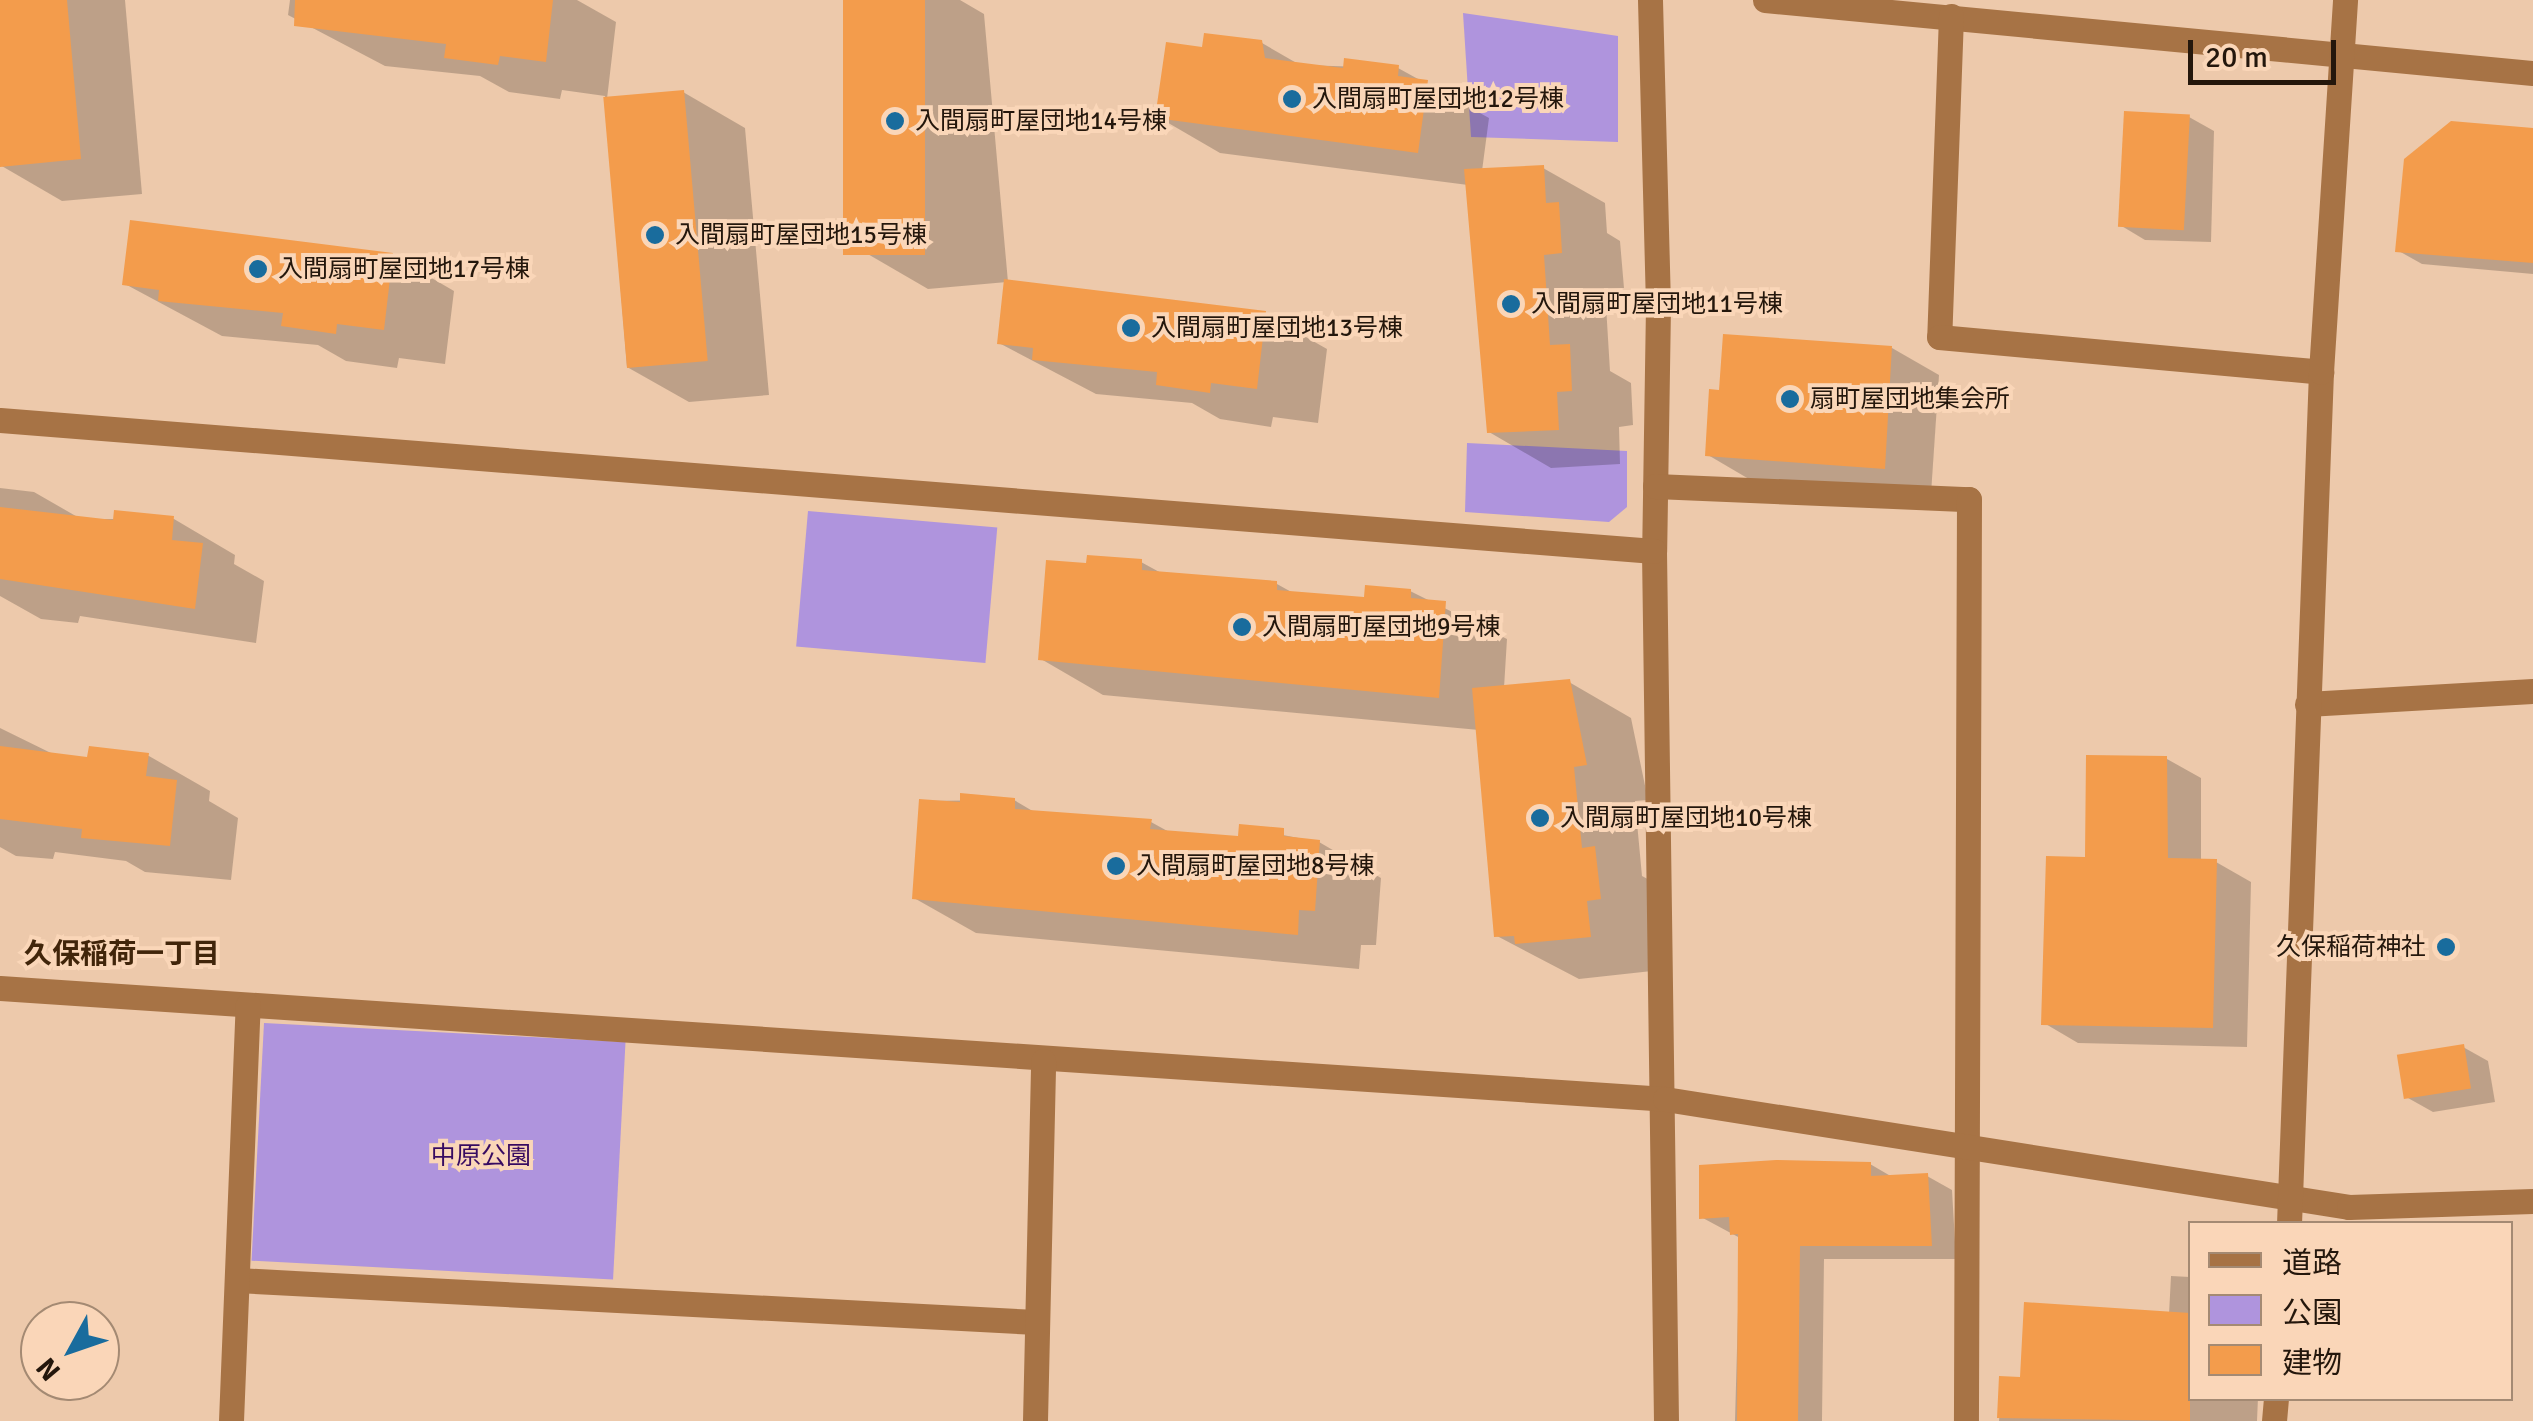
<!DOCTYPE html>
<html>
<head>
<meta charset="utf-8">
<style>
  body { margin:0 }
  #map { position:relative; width:2533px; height:1421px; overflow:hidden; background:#edc9ab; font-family:Signika,"Noto Sans JP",sans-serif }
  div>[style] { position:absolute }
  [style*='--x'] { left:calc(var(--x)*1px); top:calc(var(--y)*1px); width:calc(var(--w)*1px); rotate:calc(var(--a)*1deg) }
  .green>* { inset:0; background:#af94dd; transform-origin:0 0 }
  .shadow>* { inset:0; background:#0003 }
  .building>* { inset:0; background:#f39c4c; transform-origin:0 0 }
  .minor>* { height:25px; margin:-12.5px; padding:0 12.5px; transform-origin:12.5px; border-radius:12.5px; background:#a77345 }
  .dots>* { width:28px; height:28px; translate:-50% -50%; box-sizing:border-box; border:5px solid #fad6b8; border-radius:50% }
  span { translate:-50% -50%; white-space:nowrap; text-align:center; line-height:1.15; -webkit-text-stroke:8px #fad6b8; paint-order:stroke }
  .poi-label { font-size:25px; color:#24170c }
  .left { translate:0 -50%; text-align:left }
  .right { translate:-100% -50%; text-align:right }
  .park-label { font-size:25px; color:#370b61 }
  .neighbourhood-label { font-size:28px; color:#41250a; font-weight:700 }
  .legend { position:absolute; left:2188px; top:1221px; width:325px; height:180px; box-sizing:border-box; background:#fad6b8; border:2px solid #a48a73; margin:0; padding:12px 18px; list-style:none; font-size:30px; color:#24170c }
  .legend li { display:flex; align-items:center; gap:20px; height:50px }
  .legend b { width:50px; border:2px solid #a48a73 }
  .north { position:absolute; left:20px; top:1301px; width:100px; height:100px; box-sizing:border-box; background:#fad6b8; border:2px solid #a48a73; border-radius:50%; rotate:230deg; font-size:28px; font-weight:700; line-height:40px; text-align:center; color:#24170c }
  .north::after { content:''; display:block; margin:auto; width:35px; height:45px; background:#196c9d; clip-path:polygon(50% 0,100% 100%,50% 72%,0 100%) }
  .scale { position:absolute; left:2188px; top:40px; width:148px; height:45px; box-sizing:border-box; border:5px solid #24170c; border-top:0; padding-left:12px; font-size:30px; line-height:35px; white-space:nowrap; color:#24170c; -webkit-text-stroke:8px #fad6b8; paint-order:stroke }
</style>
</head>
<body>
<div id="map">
  <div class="green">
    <i style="clip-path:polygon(1463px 13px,1618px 36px,1618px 142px,1471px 137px)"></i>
    <i style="clip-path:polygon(1467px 443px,1627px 451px,1627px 507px,1609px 522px,1465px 512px)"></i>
    <i style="left:808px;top:511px;width:190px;height:136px;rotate:5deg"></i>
    <i style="left:264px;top:1023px;width:362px;height:238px;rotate:3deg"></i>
  </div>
  <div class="shadow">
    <i style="clip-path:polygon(0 0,125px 0,142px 194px,62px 201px,0 165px)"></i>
    <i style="clip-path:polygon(290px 0,577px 0,616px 22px,607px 99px,683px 92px,745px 128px,769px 395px,689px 402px,627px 367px,605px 96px,562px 90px,560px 99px,509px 92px,480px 76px,385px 66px,288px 15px)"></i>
    <i style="clip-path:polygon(846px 0,960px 0,984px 14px,1008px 282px,1265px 314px,1327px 349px,1318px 423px,1273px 417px,1271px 427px,1220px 419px,1192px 403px,1096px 394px,999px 343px,1007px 282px,928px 289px,866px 253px)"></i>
    <i style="clip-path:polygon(1262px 43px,1300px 65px,1398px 68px,1489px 118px,1482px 171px,1543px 168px,1605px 203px,1607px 233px,1620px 241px,1624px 288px,1605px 289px,1610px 371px,1631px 383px,1633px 425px,1619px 427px,1620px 464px,1551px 468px,1489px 432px,1468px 185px,1220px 153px,1158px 117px,1204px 50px)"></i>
    <i style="clip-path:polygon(2189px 117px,2214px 131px,2211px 242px,2145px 240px,2120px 225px)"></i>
    <i style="clip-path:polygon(2533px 132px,2533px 274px,2422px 264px,2397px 250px)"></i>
    <i style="clip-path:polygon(392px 255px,454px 291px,445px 364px,399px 358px,397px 368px,346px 361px,318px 345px,222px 336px,125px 284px)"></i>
    <i style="clip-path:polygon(1892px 348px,1939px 375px,1931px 494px,1754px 482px,1708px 455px,1722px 392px)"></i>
    <i style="clip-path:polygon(0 488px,34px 492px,81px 519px,174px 519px,235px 555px,234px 564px,264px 581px,256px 643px,80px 616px,78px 623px,41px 619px,0 596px)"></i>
    <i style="clip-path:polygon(1141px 562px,1163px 574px,1277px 584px,1295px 594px,1367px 600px,1410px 591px,1507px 639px,1504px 688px,1569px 682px,1631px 718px,1648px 800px,1635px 801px,1642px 876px,1657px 884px,1652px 971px,1579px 979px,1497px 936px,1479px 730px,1103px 695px,1041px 659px,1088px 566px)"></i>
    <i style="clip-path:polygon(0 728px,55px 755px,90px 760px,91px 749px,149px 756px,210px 791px,209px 801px,238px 818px,231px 880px,145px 872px,126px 861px,55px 852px,53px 859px,16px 856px,0 847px)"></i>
    <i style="clip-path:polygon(2167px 759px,2201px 778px,2201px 862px,2216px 862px,2251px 882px,2247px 1047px,2078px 1043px,2044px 1023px,2088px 859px)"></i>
    <i style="clip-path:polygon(1014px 800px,1036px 813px,1151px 822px,1171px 833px,1240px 839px,1242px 827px,1319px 842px,1381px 878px,1376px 945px,1361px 945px,1359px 969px,976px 933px,914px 898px,921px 801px)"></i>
    <i style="clip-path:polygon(2463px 1047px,2488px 1061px,2495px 1102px,2433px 1112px,2408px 1098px)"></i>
    <i style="clip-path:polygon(1870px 1164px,1894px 1178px,1927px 1176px,1952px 1190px,1956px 1259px,1824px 1259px,1822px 1421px,1735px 1421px,1740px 1238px,1701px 1217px)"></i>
    <i style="clip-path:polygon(2171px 1276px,2190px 1277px,2190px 1398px,2258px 1398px,2257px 1421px,1999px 1421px,2002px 1378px,2022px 1380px,2169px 1314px)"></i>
  </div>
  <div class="building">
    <i style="clip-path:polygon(0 0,67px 0,81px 159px,0 167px)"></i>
    <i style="clip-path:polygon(295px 0,553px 0,546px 62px,500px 56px,498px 65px,444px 58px,446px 44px,294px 26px)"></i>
    <i style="left:843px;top:0;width:82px;height:255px"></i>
    <i style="clip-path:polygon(1204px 33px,1262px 40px,1265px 58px,1343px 68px,1344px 58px,1399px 65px,1398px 76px,1428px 80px,1418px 153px,1155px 118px,1166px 42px,1202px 47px)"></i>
    <i style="left:684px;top:90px;width:272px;height:81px;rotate:85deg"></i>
    <i style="left:2124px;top:111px;width:66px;height:116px;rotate:3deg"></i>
    <i style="clip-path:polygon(2451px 121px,2533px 128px,2533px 263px,2395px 252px,2404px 159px)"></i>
    <i style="clip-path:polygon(1544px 165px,1546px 203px,1559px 202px,1562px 253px,1544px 255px,1550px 345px,1570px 344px,1572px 391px,1557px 392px,1559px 430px,1487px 433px,1464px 169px)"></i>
    <i style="clip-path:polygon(130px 220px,393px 253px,384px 330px,337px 324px,336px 334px,281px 326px,283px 313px,158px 301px,159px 290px,122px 285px)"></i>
    <i style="clip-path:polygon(1004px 279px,1266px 311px,1257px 389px,1211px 383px,1210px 393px,1156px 385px,1157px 372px,1032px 360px,1033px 348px,997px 344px)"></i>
    <i style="clip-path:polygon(1723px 334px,1892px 346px,1885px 469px,1705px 456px,1709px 389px,1719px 390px)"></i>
    <i style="clip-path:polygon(0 507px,113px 520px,114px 510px,174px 516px,172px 540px,203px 543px,195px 609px,0 579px)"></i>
    <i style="clip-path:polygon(1087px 555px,1142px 559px,1142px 570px,1277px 581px,1277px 590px,1364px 597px,1365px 585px,1411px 589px,1411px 598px,1446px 601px,1439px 698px,1038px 660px,1046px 560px,1086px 563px)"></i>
    <i style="clip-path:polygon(1570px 679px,1587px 765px,1574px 767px,1582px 848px,1595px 846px,1601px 899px,1587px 901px,1591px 937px,1515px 944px,1514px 936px,1494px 937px,1472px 688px)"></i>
    <i style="clip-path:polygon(0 746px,87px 757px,89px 746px,149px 753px,146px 776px,177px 780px,170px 846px,81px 838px,82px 829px,0 819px)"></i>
    <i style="clip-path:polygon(2086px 755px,2167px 756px,2168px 858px,2217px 859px,2213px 1028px,2041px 1025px,2046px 856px,2085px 857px)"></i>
    <i style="clip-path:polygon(960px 793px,1015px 798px,1015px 809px,1152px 819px,1150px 829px,1238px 836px,1239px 824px,1284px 828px,1284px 836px,1320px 840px,1315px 911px,1299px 910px,1298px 935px,912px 899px,919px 799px,960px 802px)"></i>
    <i style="left:2464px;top:1044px;width:45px;height:68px;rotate:81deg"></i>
    <i style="clip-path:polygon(1776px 1160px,1871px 1162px,1871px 1176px,1928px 1173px,1932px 1246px,1800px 1246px,1798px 1421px,1737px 1421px,1738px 1234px,1730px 1235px,1729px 1217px,1699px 1219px,1699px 1165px)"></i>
    <i style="clip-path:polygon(2024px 1302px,2190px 1313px,2190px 1421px,1997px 1418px,1999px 1376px,2020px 1377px)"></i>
  </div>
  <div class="minor">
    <i style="--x:1650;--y:0;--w:306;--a:88.5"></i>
    <i style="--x:1658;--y:306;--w:245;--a:90.9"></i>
    <i style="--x:1654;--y:551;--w:870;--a:89.21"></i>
    <i style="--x:1765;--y:0;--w:771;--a:5.43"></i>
    <i style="--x:1951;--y:16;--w:321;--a:92.1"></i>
    <i style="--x:1939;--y:337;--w:384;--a:5.2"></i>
    <i style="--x:0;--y:420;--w:1659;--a:4.53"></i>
    <i style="--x:1655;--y:486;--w:314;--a:2.4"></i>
    <i style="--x:1969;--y:499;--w:922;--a:90.19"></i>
    <i style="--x:2307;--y:704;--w:226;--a:-3.3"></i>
    <i style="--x:0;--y:988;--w:1669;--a:3.81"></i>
    <i style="--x:1665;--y:1099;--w:692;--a:8.97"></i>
    <i style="--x:2349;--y:1207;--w:184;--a:-1.9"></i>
    <i style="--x:2289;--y:1224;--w:853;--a:-87.85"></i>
    <i style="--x:2321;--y:372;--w:373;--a:-86.3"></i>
    <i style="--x:237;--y:1280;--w:801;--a:3.01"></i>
    <i style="--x:231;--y:1421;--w:416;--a:-87.7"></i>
    <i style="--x:1035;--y:1421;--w:360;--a:-88.7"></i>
    <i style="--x:2274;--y:1421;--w:23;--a:-85"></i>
  </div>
  <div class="dots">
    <i style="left:1292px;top:99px;background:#196c9d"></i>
    <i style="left:895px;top:121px;background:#196c9d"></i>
    <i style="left:655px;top:235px;background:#196c9d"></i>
    <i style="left:258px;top:269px;background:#196c9d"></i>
    <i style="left:1511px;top:304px;background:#196c9d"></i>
    <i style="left:1131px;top:328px;background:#196c9d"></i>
    <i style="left:1790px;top:399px;background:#196c9d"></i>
    <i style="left:1242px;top:627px;background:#196c9d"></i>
    <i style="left:1540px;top:818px;background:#196c9d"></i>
    <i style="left:1116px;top:866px;background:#196c9d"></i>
    <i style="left:2446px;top:947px;background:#196c9d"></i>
  </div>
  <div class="poi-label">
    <span class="left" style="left:1312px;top:99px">入間扇町屋団地12号棟</span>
    <span class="left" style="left:915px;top:121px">入間扇町屋団地14号棟</span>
    <span class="left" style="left:675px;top:235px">入間扇町屋団地15号棟</span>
    <span class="left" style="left:278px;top:269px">入間扇町屋団地17号棟</span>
    <span class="left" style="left:1531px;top:304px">入間扇町屋団地11号棟</span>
    <span class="left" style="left:1151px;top:328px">入間扇町屋団地13号棟</span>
    <span class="left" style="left:1810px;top:399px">扇町屋団地集会所</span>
    <span class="left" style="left:1262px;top:627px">入間扇町屋団地9号棟</span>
    <span class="left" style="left:1560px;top:818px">入間扇町屋団地10号棟</span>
    <span class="left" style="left:1136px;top:866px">入間扇町屋団地8号棟</span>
    <span class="right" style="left:2426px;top:947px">久保稲荷神社</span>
  </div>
  <div class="park-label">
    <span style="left:481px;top:1156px">中原公園</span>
  </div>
  <div class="neighbourhood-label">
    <span style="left:122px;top:954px">久保稲荷一丁目</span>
  </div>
  <ul class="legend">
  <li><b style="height:12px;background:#a77345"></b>道路</li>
  <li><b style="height:28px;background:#af94dd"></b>公園</li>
  <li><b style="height:28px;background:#f39c4c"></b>建物</li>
  </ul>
  <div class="north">N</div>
  <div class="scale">20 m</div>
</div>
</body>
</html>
